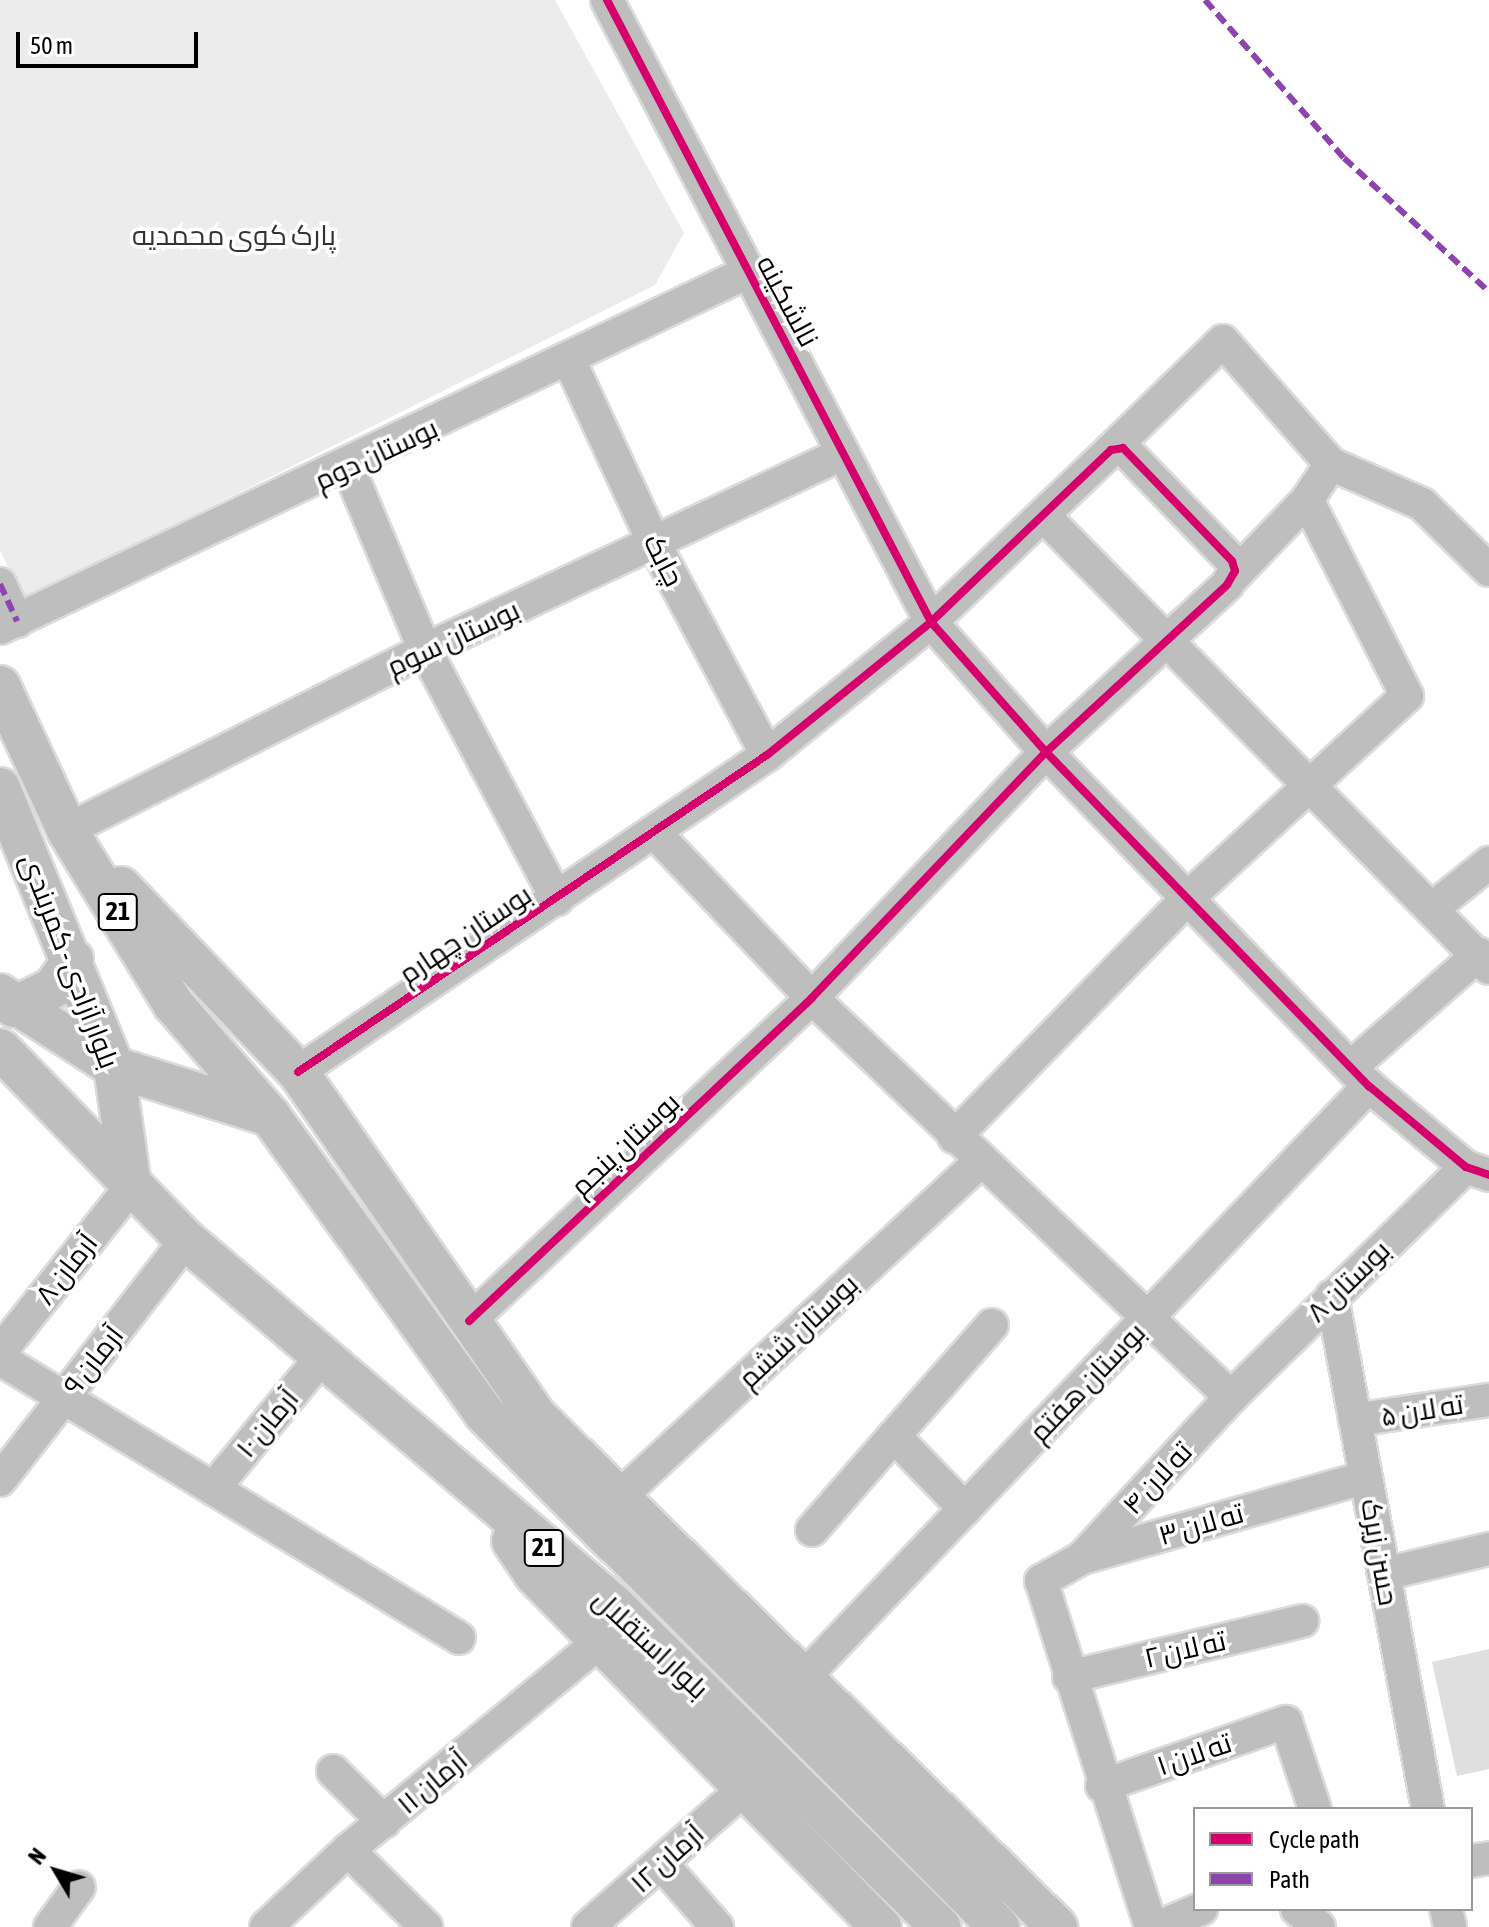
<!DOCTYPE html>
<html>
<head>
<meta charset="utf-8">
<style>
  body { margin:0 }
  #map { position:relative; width:1489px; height:1927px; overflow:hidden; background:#fff; font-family:"Asap Condensed",Cairo,sans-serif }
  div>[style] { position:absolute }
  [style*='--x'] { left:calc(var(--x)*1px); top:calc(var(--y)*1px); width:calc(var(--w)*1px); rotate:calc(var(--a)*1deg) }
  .green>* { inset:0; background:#ececec }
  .building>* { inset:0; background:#dfdfdf }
  .roads { filter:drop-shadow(2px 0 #dbdbdb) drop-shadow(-2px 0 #dbdbdb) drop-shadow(0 2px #dbdbdb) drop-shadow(0 -2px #dbdbdb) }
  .minor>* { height:32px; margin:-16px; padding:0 16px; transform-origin:16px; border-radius:16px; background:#bebebe }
  .major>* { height:40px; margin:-20px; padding:0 20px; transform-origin:20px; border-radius:20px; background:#bebebe }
  .quiet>* { height:6px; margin-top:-3px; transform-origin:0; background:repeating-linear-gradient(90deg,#8e44ad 0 12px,transparent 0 18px) }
  .cycleway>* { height:8px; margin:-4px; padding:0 4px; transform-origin:4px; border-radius:4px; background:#d6006c }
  span { translate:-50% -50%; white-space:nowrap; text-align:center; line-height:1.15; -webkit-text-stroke:7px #fff; paint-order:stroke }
  .shield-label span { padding:2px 6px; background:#fff; border:2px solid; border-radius:6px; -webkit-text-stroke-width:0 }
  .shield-label { font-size:26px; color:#000; font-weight:700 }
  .park-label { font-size:28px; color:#333 }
  .street-label { font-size:28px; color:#000 }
  .legend { position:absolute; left:1193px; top:1807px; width:280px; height:104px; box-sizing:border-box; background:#fff; border:2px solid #999; margin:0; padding:10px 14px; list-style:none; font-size:24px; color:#000 }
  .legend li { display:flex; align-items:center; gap:16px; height:40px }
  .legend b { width:40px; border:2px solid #999 }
  .north { position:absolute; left:16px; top:1831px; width:80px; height:80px; -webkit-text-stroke:6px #fff; paint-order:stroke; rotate:308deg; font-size:22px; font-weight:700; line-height:32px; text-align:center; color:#000 }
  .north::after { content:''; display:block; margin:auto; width:28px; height:36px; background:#000; clip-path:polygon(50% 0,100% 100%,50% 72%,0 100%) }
  .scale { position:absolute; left:16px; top:32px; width:182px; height:36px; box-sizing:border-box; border:4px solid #000; border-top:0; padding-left:10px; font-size:24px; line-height:28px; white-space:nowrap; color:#000; -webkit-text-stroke:6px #fff; paint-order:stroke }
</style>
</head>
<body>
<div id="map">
  <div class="green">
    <i style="clip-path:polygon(0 0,555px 0,684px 233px,655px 285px,24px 600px,0 550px)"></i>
  </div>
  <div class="building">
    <i style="clip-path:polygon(1489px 1649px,1489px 1769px,1457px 1776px,1432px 1662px)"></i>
  </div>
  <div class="roads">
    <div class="minor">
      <i style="--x:607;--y:0;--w:701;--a:62.48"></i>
      <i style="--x:931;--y:622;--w:174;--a:48.5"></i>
      <i style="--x:1046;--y:752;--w:465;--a:46"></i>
      <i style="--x:1369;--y:1086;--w:126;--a:39.9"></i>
      <i style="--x:1466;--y:1167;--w:24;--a:19"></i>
      <i style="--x:570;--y:362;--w:202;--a:65.1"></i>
      <i style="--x:655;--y:545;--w:238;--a:61.9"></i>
      <i style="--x:1111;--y:450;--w:156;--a:-44.2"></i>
      <i style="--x:1223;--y:341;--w:164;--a:48.7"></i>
      <i style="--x:1331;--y:464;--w:43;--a:123.7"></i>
      <i style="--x:1331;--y:464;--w:99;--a:23.7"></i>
      <i style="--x:1422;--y:504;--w:94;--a:44.6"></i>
      <i style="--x:348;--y:467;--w:199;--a:67.2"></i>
      <i style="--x:425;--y:650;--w:282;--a:62.1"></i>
      <i style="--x:1044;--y:516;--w:634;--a:45.45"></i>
      <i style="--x:0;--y:584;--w:41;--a:65.3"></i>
      <i style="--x:0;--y:628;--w:828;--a:-25.45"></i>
      <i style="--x:67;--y:830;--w:401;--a:-26.7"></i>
      <i style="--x:425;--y:650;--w:462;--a:-25.2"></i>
      <i style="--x:656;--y:834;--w:226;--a:46.4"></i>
      <i style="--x:812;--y:998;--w:579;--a:43.6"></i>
      <i style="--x:1433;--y:908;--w:72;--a:-38.8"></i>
      <i style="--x:1351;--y:1067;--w:171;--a:-41.4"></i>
      <i style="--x:298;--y:1072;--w:566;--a:-34.06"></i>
      <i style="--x:767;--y:755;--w:211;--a:-39"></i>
      <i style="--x:931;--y:622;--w:249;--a:-43.7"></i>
      <i style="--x:1111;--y:450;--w:12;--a:-9"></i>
      <i style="--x:1123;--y:448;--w:157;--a:46"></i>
      <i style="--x:1232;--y:561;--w:10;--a:73"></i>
      <i style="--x:1235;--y:571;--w:16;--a:120"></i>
      <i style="--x:1227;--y:585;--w:246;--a:137.3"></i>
      <i style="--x:1046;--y:752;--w:340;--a:133.6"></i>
      <i style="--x:812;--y:998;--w:471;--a:136.7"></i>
      <i style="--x:954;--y:1137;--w:337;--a:-45.6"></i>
      <i style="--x:1190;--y:896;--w:295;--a:-42.7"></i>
      <i style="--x:1407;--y:696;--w:220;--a:-117"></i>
      <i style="--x:1307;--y:500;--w:108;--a:133.9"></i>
      <i style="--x:1332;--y:1296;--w:522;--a:79.4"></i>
      <i style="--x:0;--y:1352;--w:211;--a:-51.6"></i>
      <i style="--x:0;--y:1359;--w:537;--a:31.29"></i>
      <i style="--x:1355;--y:1420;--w:135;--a:-8.5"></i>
      <i style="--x:894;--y:1436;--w:148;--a:-48.6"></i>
      <i style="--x:0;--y:1480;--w:304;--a:-52.2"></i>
      <i style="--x:213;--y:1489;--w:170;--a:-50.5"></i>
      <i style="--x:616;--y:1500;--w:497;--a:-42.9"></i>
      <i style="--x:812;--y:1530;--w:125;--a:-48.9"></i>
      <i style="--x:894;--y:1436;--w:102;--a:45.8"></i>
      <i style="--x:1082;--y:1558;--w:219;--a:-47.2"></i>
      <i style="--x:1231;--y:1397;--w:329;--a:-44.4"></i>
      <i style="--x:1384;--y:1574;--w:108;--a:-13.4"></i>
      <i style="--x:804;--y:1677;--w:818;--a:-46.29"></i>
      <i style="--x:1069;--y:1677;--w:240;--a:-13.5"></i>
      <i style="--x:333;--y:1771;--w:72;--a:45"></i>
      <i style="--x:1102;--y:1786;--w:195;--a:-19.2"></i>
      <i style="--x:1286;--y:1722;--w:92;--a:71.6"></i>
      <i style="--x:348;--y:1850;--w:110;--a:44.6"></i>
      <i style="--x:1471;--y:1861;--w:18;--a:-9"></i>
      <i style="--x:662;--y:1864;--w:84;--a:48.9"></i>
      <i style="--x:1297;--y:1909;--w:28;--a:39"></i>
      <i style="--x:1446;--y:1909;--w:18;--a:77"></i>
      <i style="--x:50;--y:1927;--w:49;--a:-54.1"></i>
      <i style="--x:266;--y:1927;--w:112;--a:-43.2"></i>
      <i style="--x:348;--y:1850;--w:328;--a:-39.6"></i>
      <i style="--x:588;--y:1927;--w:210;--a:-41.5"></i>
      <i style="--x:1151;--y:1927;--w:363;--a:-107.6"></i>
      <i style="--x:1041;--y:1581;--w:47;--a:-29.3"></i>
      <i style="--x:1082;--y:1558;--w:295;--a:-15.9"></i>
      <i style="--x:1159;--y:1927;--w:46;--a:-23.2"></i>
    </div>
    <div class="major">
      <i style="--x:0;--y:686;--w:159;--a:65"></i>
      <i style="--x:67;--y:830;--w:205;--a:58.6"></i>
      <i style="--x:174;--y:1005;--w:147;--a:49.1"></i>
      <i style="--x:270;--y:1116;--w:366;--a:54.2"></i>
      <i style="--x:484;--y:1413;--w:728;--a:44.94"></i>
      <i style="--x:0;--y:788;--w:301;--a:67.8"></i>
      <i style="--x:114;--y:1067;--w:121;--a:81.9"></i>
      <i style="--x:121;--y:887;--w:256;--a:46.3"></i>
      <i style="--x:298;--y:1072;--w:421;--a:55.3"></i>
      <i style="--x:538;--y:1418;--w:727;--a:44.44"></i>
      <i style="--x:0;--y:994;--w:135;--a:32.6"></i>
      <i style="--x:114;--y:1067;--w:164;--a:17.4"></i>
      <i style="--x:14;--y:1007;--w:43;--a:-26"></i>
      <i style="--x:53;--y:988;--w:35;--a:-55"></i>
      <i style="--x:0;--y:1049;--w:267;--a:45.8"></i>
      <i style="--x:186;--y:1240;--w:564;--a:40.47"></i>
      <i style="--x:615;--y:1606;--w:457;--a:44.6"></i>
      <i style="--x:512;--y:1541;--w:40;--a:56"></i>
      <i style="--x:534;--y:1574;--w:495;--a:45.5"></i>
    </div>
  </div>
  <div class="quiet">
    <i style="--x:1205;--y:0;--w:210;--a:48.7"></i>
    <i style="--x:1344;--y:158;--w:197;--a:42.7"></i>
    <i style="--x:0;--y:584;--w:41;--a:65.3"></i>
  </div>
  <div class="cycleway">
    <i style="--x:607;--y:0;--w:701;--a:62.48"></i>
    <i style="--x:931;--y:622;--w:174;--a:48.5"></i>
    <i style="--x:1046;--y:752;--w:465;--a:46"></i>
    <i style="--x:1369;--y:1086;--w:126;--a:39.9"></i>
    <i style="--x:1466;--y:1167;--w:24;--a:19"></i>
    <i style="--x:298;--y:1072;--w:566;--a:-34.06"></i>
    <i style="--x:767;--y:755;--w:211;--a:-39"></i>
    <i style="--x:931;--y:622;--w:249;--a:-43.7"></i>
    <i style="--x:1111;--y:450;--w:12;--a:-9"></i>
    <i style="--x:1123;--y:448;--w:157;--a:46"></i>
    <i style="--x:1232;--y:561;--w:10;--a:73"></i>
    <i style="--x:1235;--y:571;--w:16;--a:120"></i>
    <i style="--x:1227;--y:585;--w:246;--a:137.3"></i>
    <i style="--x:1046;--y:752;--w:340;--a:133.6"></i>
    <i style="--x:812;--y:998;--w:471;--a:136.7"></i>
  </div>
  <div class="shield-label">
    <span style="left:118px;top:912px">21</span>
    <span style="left:544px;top:1548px">21</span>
  </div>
  <div class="park-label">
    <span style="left:234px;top:235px">پارک کوی محمدیه</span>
  </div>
  <div class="street-label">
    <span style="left:788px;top:301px;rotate:62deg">نالشکینه</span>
    <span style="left:376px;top:454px;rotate:-25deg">بوستان دوم</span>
    <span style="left:664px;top:560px;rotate:63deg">چابک</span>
    <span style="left:453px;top:638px;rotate:-25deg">بوستان سوم</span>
    <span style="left:465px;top:934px;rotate:-34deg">بوستان چهارم</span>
    <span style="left:70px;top:961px;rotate:69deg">بلوار آزادی - کمربندی</span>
    <span style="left:625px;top:1144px;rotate:-43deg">بوستان پنجم</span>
    <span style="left:66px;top:1269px;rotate:-52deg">آرمان ۸</span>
    <span style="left:1348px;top:1281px;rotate:-44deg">بوستان ۸</span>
    <span style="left:798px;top:1331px;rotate:-43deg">بوستان ششم</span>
    <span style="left:93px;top:1360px;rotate:-52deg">آرمان ۹</span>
    <span style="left:1087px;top:1382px;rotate:-46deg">بوستان هفتم</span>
    <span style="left:1422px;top:1410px;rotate:-9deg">ته لان ۵</span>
    <span style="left:267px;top:1423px;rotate:-50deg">آرمان ۱۰</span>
    <span style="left:1157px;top:1478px;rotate:-47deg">ته لان ۴</span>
    <span style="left:1201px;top:1524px;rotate:-16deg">ته لان ۳</span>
    <span style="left:1380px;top:1552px;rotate:80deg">حسن زیرک</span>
    <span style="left:651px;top:1644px;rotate:43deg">بلوار استقلال</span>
    <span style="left:1185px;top:1649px;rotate:-13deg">ته لان ۲</span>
    <span style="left:1194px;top:1754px;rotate:-19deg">ته لان ۱</span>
    <span style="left:432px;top:1782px;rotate:-40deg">آرمان ۱۱</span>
    <span style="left:667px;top:1858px;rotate:-42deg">آرمان ۱۲</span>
  </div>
  <ul class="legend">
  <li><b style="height:10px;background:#d6006c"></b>Cycle path</li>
  <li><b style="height:10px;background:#8e44ad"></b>Path</li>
  </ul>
  <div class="north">N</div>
  <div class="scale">50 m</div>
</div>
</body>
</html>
